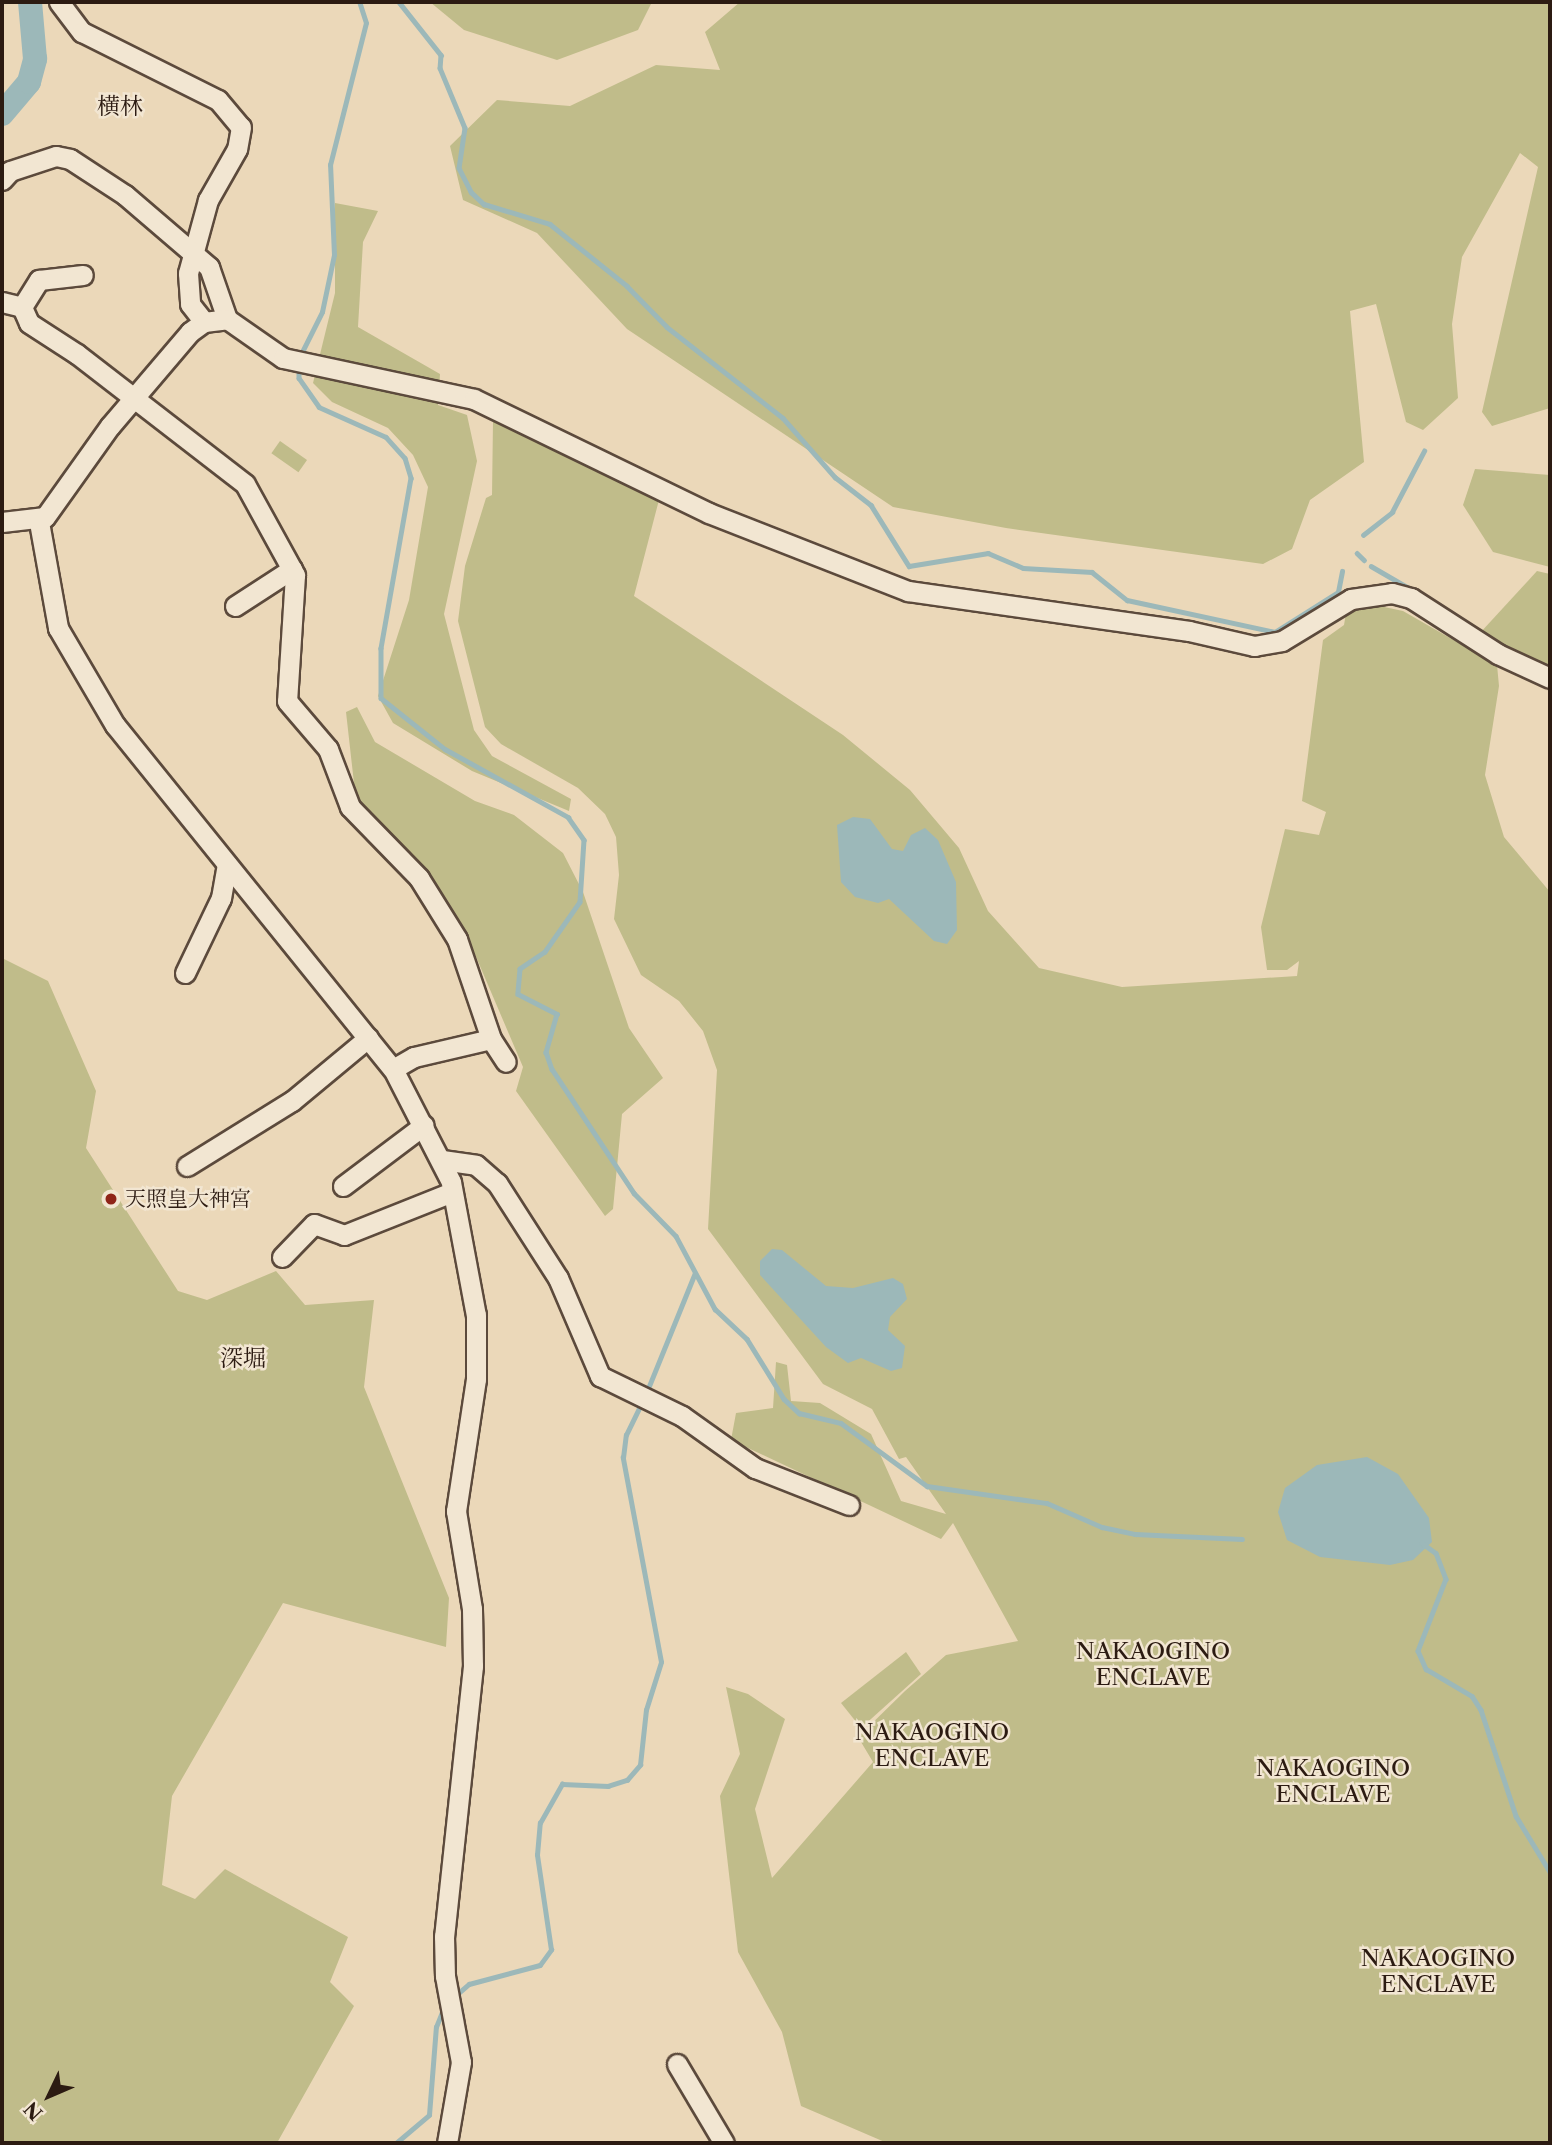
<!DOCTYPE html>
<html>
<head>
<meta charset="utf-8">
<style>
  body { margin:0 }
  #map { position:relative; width:1552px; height:2145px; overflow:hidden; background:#ebd8b9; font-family:"Libre Caslon Text","Noto Serif JP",serif }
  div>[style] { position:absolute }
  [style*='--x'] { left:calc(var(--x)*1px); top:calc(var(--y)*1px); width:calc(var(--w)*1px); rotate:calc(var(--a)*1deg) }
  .green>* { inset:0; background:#c0bc8a; transform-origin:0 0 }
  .water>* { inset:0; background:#9cb8b9 }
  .stream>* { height:4.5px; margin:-2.25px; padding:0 2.25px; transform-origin:2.25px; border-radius:2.25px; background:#9cb8b9 }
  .river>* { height:24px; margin:-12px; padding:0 12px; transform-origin:12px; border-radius:12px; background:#9cb8b9 }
  .roads { filter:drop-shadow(2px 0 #5c4a3c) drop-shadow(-2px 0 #5c4a3c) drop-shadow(0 2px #5c4a3c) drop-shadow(0 -2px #5c4a3c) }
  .minor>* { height:19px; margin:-9.5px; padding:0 9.5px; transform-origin:9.5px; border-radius:9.5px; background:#f2e6d2 }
  .dots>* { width:19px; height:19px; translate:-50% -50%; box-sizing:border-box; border:4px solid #f2e6d2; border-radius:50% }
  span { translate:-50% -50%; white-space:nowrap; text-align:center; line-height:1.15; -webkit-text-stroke:5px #f2e6d2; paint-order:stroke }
  .poi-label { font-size:21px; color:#2c1b12 }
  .left { translate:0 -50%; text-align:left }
  .neighbourhood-label { font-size:23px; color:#2c1b12 }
  .frame { position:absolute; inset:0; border:4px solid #2c1b12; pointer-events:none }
  .north { position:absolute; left:14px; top:2061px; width:70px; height:70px; -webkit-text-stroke:5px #f2e6d2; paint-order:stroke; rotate:226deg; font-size:19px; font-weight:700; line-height:28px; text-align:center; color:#2c1b12 }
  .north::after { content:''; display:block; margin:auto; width:24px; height:32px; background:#2c1b12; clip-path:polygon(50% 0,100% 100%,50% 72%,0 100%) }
</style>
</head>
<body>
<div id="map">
  <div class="green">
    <i style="clip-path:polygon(430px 2px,652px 2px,638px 30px,557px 60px,464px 30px)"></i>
    <i style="clip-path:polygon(740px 2px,1550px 2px,1550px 408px,1492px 426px,1482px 412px,1538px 167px,1520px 153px,1462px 257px,1452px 324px,1458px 398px,1423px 430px,1406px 422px,1376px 304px,1350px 311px,1364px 462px,1310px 500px,1292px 549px,1263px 564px,1006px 528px,893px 507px,627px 329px,537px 233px,463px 200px,450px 146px,497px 100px,570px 106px,656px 65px,720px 70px,705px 32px)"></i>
    <i style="clip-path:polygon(335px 203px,378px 211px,363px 242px,358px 327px,440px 374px,438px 405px,467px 415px,477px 461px,444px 614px,474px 730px,492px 756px,571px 799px,569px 811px,472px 771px,393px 723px,378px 696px,409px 600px,428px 487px,413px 455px,388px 428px,332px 402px,313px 383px,335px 293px)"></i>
    <i style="clip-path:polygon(493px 421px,660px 496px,634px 596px,843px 735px,910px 790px,959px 848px,988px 911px,1039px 968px,1122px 987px,1297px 976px,1299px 961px,1287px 970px,1267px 970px,1261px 927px,1285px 829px,1319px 835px,1326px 812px,1302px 801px,1323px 640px,1344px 625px,1346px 613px,1370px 604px,1403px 611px,1497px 665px,1499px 686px,1485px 775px,1504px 837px,1550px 892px,1550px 2143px,887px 2143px,801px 2106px,782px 2032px,738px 1952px,720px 1796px,740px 1754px,726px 1687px,748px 1694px,785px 1719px,755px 1809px,772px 1878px,873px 1762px,858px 1737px,905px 1691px,946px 1655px,1018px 1641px,953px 1523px,941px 1539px,731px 1440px,736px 1413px,773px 1408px,776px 1362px,787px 1365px,791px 1401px,820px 1403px,871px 1434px,901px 1501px,946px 1514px,906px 1457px,899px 1459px,872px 1409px,823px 1384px,708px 1229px,717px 1070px,703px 1031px,679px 1001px,641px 975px,614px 919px,619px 875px,616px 837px,605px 814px,578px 788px,501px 744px,485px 727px,458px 621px,465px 566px,486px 498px,492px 495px)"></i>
    <i style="left:280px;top:441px;width:33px;height:15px;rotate:35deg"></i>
    <i style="clip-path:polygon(1475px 469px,1550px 475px,1550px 567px,1493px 552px,1463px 505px)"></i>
    <i style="clip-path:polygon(1537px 571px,1550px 574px,1550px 673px,1480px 633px)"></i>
    <i style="clip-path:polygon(357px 707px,375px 742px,475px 801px,514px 815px,563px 853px,583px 892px,629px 1028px,663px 1078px,622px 1114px,613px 1209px,605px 1216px,516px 1091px,523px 1067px,471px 945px,415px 862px,356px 801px,346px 712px)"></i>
    <i style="clip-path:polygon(2px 958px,48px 981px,96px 1091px,86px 1148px,178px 1291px,207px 1300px,276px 1271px,305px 1305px,374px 1300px,364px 1387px,449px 1598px,446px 1647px,283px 1603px,172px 1796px,162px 1885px,195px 1899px,225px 1869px,348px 1937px,330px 1982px,354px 2006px,277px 2143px,2px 2143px)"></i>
    <i style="clip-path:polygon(906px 1652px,921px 1674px,861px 1728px,841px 1703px)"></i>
  </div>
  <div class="water">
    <i style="clip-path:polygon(853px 817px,870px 819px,892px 849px,903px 851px,911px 835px,925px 828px,938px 840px,956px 882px,957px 930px,947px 944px,934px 941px,889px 899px,878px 903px,855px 897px,841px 882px,837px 825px)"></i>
    <i style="clip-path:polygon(772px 1249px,782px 1250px,826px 1286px,853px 1288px,893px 1278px,903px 1284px,907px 1299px,890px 1317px,888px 1330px,905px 1346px,902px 1368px,891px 1371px,861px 1358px,848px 1363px,826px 1347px,760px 1275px,760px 1261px)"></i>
    <i style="clip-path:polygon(1367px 1457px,1398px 1474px,1429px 1518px,1432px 1542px,1413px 1560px,1390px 1565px,1320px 1557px,1287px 1540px,1278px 1512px,1285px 1488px,1317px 1465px)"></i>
  </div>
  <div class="stream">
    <i style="--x:399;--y:2;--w:68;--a:51.6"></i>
    <i style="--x:441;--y:55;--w:13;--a:94"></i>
    <i style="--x:440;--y:68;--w:65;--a:67.4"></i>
    <i style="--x:465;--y:128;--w:40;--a:98.5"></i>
    <i style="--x:459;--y:168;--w:27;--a:63"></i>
    <i style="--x:471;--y:192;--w:18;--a:43"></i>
    <i style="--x:484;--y:204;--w:69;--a:16.9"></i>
    <i style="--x:550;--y:224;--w:99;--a:38.8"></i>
    <i style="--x:627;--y:286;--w:57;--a:45.7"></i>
    <i style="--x:667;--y:327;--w:147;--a:38.1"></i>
    <i style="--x:783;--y:418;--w:79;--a:48.6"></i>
    <i style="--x:835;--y:477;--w:46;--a:37.9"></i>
    <i style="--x:871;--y:505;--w:72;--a:58.1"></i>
    <i style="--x:909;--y:566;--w:80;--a:-9.3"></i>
    <i style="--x:988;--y:553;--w:38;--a:23"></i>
    <i style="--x:1023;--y:568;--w:69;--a:3.3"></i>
    <i style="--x:1092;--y:572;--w:45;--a:38.7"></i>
    <i style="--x:1127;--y:600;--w:151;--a:12.2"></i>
    <i style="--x:1275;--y:632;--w:75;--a:-32.4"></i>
    <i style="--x:1338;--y:592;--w:21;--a:-79"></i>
    <i style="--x:300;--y:356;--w:49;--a:-63.4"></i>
    <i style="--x:322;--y:312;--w:58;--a:-78.1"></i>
    <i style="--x:334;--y:255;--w:90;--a:-92.5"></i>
    <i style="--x:330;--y:165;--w:146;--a:-75.8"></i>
    <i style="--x:366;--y:23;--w:22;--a:-108"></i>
    <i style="--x:299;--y:368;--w:10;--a:90"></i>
    <i style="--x:299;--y:378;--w:35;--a:55"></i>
    <i style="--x:319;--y:407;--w:73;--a:24.1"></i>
    <i style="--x:386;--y:437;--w:28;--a:48"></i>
    <i style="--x:405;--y:458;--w:21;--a:73"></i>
    <i style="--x:411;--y:478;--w:173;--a:100"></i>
    <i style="--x:381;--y:648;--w:50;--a:90"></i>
    <i style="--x:381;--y:698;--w:82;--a:38.6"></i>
    <i style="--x:445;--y:749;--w:141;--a:28.9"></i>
    <i style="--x:568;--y:817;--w:28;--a:55"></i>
    <i style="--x:584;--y:840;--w:62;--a:93.7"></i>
    <i style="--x:580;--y:902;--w:61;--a:125"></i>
    <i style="--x:545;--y:952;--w:30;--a:146"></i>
    <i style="--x:520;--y:969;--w:25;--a:95"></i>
    <i style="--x:518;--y:994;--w:44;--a:27.1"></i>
    <i style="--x:557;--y:1014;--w:40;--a:106"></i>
    <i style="--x:546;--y:1052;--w:18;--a:71"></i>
    <i style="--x:552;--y:1069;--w:149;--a:56.5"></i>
    <i style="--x:634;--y:1193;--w:60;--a:45.7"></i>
    <i style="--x:676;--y:1236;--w:83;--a:61.9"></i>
    <i style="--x:715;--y:1309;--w:44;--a:43.2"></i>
    <i style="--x:747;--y:1339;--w:70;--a:58.3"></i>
    <i style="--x:784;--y:1399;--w:21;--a:43"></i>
    <i style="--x:799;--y:1413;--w:43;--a:13.4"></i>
    <i style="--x:841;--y:1423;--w:107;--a:36.2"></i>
    <i style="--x:927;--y:1486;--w:121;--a:8.1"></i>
    <i style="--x:1047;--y:1503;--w:60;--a:23.6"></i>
    <i style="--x:1102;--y:1527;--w:34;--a:12"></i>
    <i style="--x:1135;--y:1534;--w:107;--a:2.7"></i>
    <i style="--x:1363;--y:535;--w:37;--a:-38"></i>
    <i style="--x:1392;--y:512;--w:69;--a:-62.3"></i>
    <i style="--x:1357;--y:553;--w:10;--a:45"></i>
    <i style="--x:1371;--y:566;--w:88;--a:30.1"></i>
    <i style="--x:647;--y:1391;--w:127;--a:-67.9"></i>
    <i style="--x:1422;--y:1543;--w:17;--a:36"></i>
    <i style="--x:1436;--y:1553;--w:28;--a:69"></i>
    <i style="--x:1446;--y:1579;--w:77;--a:111.3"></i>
    <i style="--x:1418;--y:1651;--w:20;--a:66"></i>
    <i style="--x:1426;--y:1669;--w:53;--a:30.4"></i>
    <i style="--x:1472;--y:1696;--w:17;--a:57"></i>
    <i style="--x:1481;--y:1710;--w:112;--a:71.7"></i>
    <i style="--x:1516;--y:1816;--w:66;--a:58.7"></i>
    <i style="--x:455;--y:1996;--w:18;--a:-41"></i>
    <i style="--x:469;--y:1984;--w:73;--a:-15"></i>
    <i style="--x:540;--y:1965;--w:19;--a:-54"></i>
    <i style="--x:551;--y:1950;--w:96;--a:-98.4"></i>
    <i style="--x:537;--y:1855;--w:32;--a:-85"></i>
    <i style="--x:540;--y:1823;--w:45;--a:-60.6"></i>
    <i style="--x:562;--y:1784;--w:46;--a:2.5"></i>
    <i style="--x:608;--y:1786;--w:20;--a:-18"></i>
    <i style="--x:627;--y:1780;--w:20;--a:-49"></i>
    <i style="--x:640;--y:1765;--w:55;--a:-83.8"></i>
    <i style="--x:646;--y:1710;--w:50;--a:-72.6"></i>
    <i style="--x:661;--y:1662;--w:208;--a:-100.6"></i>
    <i style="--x:623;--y:1458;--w:23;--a:-83"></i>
    <i style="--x:626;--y:1435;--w:37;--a:-64"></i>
    <i style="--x:396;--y:2143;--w:43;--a:-40.3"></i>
    <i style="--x:429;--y:2115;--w:88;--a:-85.5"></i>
    <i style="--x:436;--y:2027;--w:22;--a:-68"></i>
  </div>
  <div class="river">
    <i style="--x:2;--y:114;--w:42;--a:-49.8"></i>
    <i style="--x:29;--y:82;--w:24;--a:-75"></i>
    <i style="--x:35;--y:59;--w:57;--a:-95"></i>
  </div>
  <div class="roads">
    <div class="minor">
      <i style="--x:59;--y:2;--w:38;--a:53"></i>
      <i style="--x:82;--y:32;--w:152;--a:26.6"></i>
      <i style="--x:218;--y:100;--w:35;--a:50"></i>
      <i style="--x:241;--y:127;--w:22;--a:100"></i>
      <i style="--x:237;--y:149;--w:59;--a:119.6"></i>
      <i style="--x:208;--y:200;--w:76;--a:105.3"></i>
      <i style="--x:188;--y:273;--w:31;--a:86"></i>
      <i style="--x:190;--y:304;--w:23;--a:52"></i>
      <i style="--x:2;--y:180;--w:12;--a:-48"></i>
      <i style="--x:10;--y:171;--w:48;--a:-18.1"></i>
      <i style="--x:56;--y:156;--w:14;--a:12"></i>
      <i style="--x:70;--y:159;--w:66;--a:33.2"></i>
      <i style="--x:125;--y:195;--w:111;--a:40.6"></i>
      <i style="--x:209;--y:267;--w:55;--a:70.9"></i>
      <i style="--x:2;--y:302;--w:21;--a:14"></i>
      <i style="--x:22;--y:307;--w:17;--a:66"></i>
      <i style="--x:29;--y:323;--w:57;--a:32.9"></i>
      <i style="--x:77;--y:354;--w:212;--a:37.7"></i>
      <i style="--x:245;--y:484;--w:104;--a:61.2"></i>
      <i style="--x:295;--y:575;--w:126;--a:93.6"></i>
      <i style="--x:287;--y:701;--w:63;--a:49.5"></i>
      <i style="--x:328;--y:749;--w:62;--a:69.2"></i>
      <i style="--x:350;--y:807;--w:99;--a:45.8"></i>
      <i style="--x:419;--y:878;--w:72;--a:58.1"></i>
      <i style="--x:457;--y:939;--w:106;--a:71.2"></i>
      <i style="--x:491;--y:1039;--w:27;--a:57"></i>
      <i style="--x:22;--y:307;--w:32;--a:-58"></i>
      <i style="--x:39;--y:280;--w:44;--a:-6.5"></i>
      <i style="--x:2;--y:522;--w:43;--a:-6.6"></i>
      <i style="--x:45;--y:517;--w:112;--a:-54.5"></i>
      <i style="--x:110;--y:426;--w:123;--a:-49.6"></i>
      <i style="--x:190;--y:332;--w:17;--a:-36"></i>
      <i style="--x:204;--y:322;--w:23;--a:-7"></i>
      <i style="--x:227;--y:319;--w:68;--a:34.9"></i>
      <i style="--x:283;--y:358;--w:195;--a:12.1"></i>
      <i style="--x:474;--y:399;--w:261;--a:25.9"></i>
      <i style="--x:709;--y:513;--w:214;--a:21.4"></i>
      <i style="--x:908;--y:591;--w:284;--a:8.1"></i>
      <i style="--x:1189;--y:631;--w:67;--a:13"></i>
      <i style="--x:1254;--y:646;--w:28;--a:-10"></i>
      <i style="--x:1282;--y:641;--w:81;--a:-31.3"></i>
      <i style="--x:1351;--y:599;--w:41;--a:-8.3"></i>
      <i style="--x:1392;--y:593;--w:20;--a:15"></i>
      <i style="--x:1411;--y:598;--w:103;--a:32.8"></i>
      <i style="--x:1498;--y:654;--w:57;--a:24.8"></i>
      <i style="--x:39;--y:522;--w:108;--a:79.8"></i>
      <i style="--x:58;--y:628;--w:113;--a:59.6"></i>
      <i style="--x:115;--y:725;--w:442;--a:51.1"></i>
      <i style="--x:393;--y:1069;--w:127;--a:62.8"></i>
      <i style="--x:451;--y:1182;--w:135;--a:79.4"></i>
      <i style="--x:476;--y:1315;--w:64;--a:90"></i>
      <i style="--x:476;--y:1379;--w:134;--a:98.6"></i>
      <i style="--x:456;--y:1511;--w:99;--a:80.7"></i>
      <i style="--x:472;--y:1609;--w:57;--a:89"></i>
      <i style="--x:473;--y:1666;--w:272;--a:96.1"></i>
      <i style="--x:444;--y:1936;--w:40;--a:88.6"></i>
      <i style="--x:445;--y:1976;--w:87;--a:79.5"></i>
      <i style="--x:461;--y:2062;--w:82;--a:99.8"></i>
      <i style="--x:235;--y:606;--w:68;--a:-33"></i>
      <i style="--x:185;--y:973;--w:83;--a:-64.4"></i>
      <i style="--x:221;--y:898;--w:34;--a:-80"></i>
      <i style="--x:393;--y:1069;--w:24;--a:-30"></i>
      <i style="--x:414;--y:1057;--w:79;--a:-13.2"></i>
      <i style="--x:442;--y:1160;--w:34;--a:8"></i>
      <i style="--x:476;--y:1165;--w:28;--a:41"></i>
      <i style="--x:497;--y:1183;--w:113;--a:57.3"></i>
      <i style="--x:558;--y:1278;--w:107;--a:66.8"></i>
      <i style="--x:600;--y:1376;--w:91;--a:26"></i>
      <i style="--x:682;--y:1416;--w:90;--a:35.5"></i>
      <i style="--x:755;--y:1468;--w:101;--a:21.5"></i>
      <i style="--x:187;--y:1166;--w:123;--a:-31.8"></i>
      <i style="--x:292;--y:1101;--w:99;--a:-39.7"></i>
      <i style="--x:343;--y:1186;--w:101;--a:-37"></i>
      <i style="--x:282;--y:1257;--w:46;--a:-45.9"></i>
      <i style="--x:314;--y:1224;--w:32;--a:20"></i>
      <i style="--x:344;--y:1235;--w:116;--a:-21.7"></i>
      <i style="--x:677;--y:2064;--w:92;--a:59.3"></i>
    </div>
  </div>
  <div class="dots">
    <i style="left:111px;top:1199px;background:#8f2418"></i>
  </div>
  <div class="poi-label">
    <span class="left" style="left:125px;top:1199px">天照皇大神宮</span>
  </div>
  <div class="neighbourhood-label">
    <span style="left:120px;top:106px">横林</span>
    <span style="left:243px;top:1358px">深堀</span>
    <span style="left:1153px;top:1664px">NAKAOGINO<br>ENCLAVE</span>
    <span style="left:932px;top:1745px">NAKAOGINO<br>ENCLAVE</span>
    <span style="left:1333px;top:1781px">NAKAOGINO<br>ENCLAVE</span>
    <span style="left:1438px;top:1971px">NAKAOGINO<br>ENCLAVE</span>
  </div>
  <div class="frame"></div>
  <div class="north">N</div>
</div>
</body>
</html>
